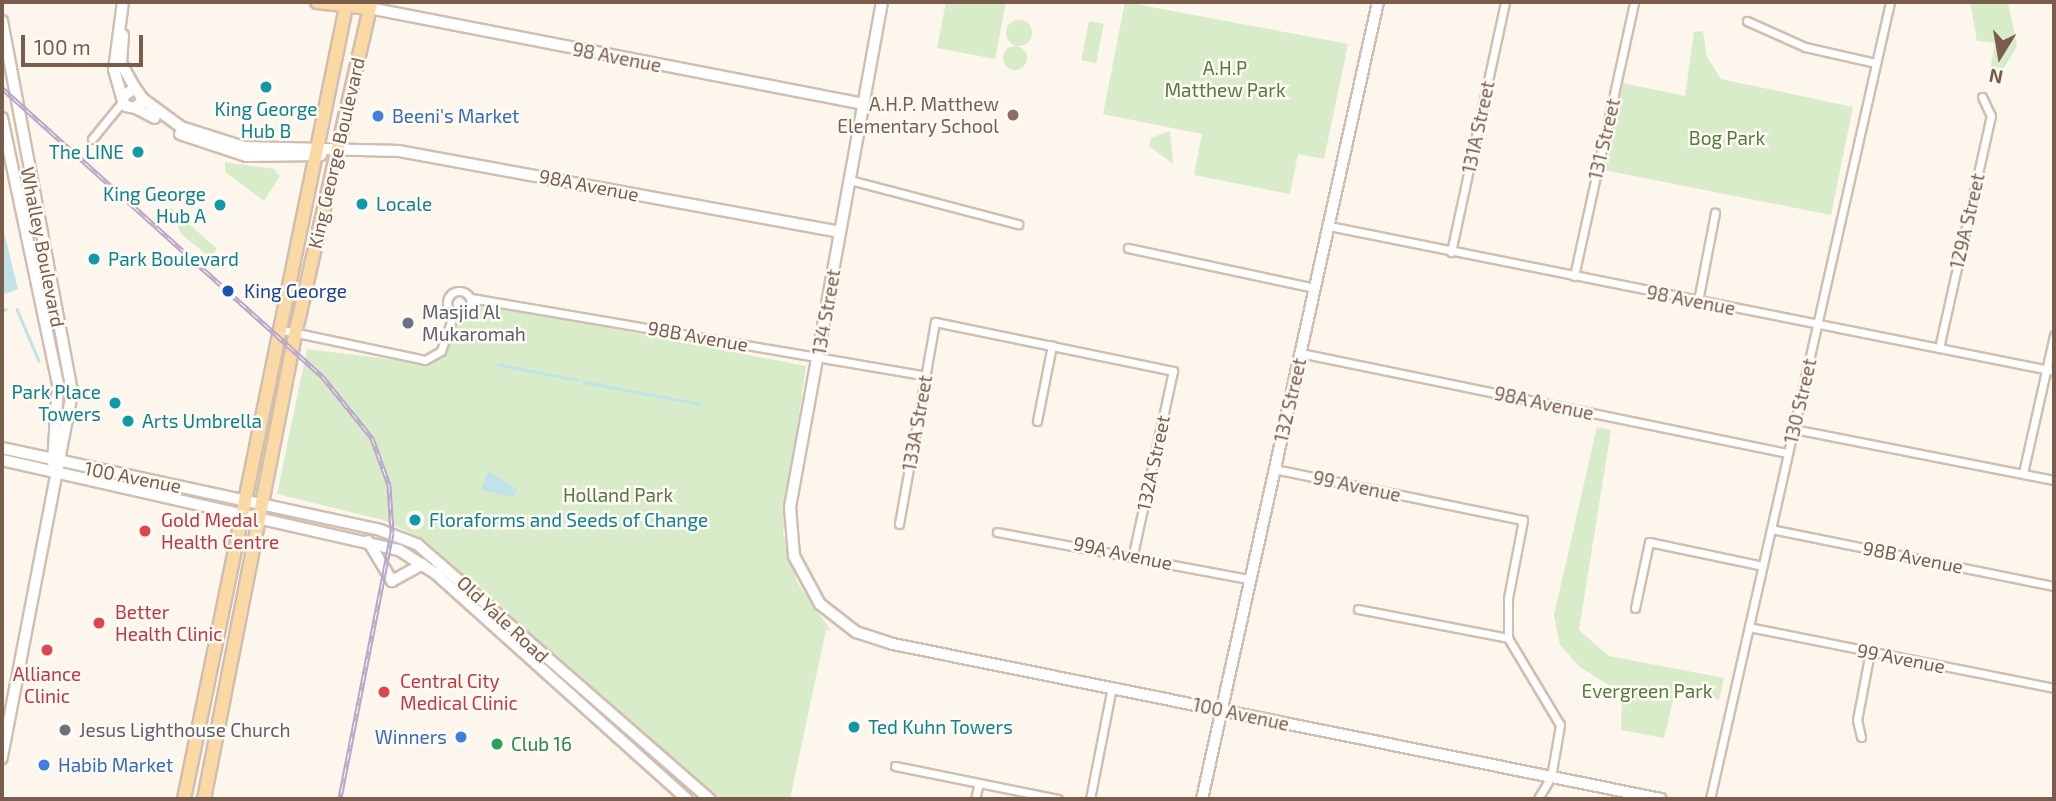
<!DOCTYPE html>
<html>
<head>
<meta charset="utf-8">
<style>
  body { margin:0 }
  #map { position:relative; width:2056px; height:801px; overflow:hidden; background:#fdf6ec; font-family:"Exo 2",sans-serif }
  div>[style] { position:absolute }
  [style*='--x'] { left:calc(var(--x)*1px); top:calc(var(--y)*1px); width:calc(var(--w)*1px); rotate:calc(var(--a)*1deg) }
  .green>* { inset:0; background:#d8ecc9; transform-origin:0 0 }
  .round { border-radius:50% }
  .water>* { inset:0; background:#bfe3e8 }
  .stream>* { height:2.5px; margin:-1.25px; padding:0 1.25px; transform-origin:1.25px; border-radius:1.25px; background:#bfe3e8 }
  .roads { filter:drop-shadow(2px 0 #d1beb0) drop-shadow(-2px 0 #d1beb0) drop-shadow(0 2px #d1beb0) drop-shadow(0 -2px #d1beb0) }
  .street>* { height:7px; margin:-3.5px; padding:0 3.5px; transform-origin:3.5px; border-radius:3.5px; background:#fff }
  .street>.ring { margin:-3.5px; padding:0; box-sizing:content-box; background:none; border:7px solid #fff; border-radius:50% }
  .secondary>* { height:10px; margin:-5px; padding:0 5px; transform-origin:5px; border-radius:5px; background:#fff }
  .primary>* { height:12px; margin:-6px; padding:0 6px; transform-origin:6px; border-radius:6px; background:#fbd9a5 }
  .rail>* { height:5px; margin-top:-2.5px; transform-origin:0; background:repeating-linear-gradient(90deg,#fffaf3 0 8px,#b9a8c9 0 16px); box-sizing:border-box; border-block:2px solid #b9a8c9 }
  .dots>* { width:19px; height:19px; translate:-50% -50%; box-sizing:border-box; border:4px solid #fffaf3; border-radius:50% }
  span { translate:-50% -50%; white-space:nowrap; text-align:center; line-height:1.15; -webkit-text-stroke:5px #fffaf3; paint-order:stroke }
  .street-label { font-size:19px; color:#7a5c4d }
  .park-label { font-size:19px; color:#537a41 }
  .education-label { font-size:19px; color:#785e54 }
  .right { translate:-100% -50%; text-align:right }
  .culture-label { font-size:19px; color:#0d838f }
  .left { translate:0 -50%; text-align:left }
  .shop-label { font-size:19px; color:#366cbe }
  .transit-label { font-size:19px; color:#164399 }
  .worship-label { font-size:19px; color:#5b616d }
  .health-label { font-size:19px; color:#be3a42 }
  .leisure-label { font-size:19px; color:#27864d }
  .frame { position:absolute; inset:0; border:4px solid #7a5c4d; pointer-events:none }
  .north { position:absolute; left:1965px; top:21px; width:70px; height:70px; -webkit-text-stroke:5px #fffaf3; paint-order:stroke; rotate:191deg; font-size:19px; font-weight:700; line-height:28px; text-align:center; color:#7a5c4d }
  .north::after { content:''; display:block; margin:auto; width:24px; height:32px; background:#7a5c4d; clip-path:polygon(50% 0,100% 100%,50% 72%,0 100%) }
  .scale { position:absolute; left:21px; top:35px; width:122px; height:32px; box-sizing:border-box; border:4px solid #7a5c4d; border-top:0; padding-left:9px; font-size:21px; line-height:24px; white-space:nowrap; color:#7a5c4d; -webkit-text-stroke:5px #fffaf3; paint-order:stroke }
</style>
</head>
<body>
<div id="map">
  <div class="green">
    <i style="clip-path:polygon(946px 2px,1006px 2px,995px 59px,937px 48px)"></i>
    <i style="clip-path:polygon(1125px 2px,1348px 44px,1324px 159px,1298px 154px,1290px 194px,1194px 175px,1202px 134px,1103px 114px)"></i>
    <i style="clip-path:polygon(1970px 2px,2008px 2px,2017px 46px,1994px 85px,1988px 81px,1995px 43px,1977px 41px)"></i>
    <i class="round" style="left:1006px;top:20px;width:26px;height:26px"></i>
    <i style="left:1089px;top:21px;width:15px;height:40px;rotate:11deg"></i>
    <i style="clip-path:polygon(1703px 31px,1707px 57px,1721px 79px,1853px 107px,1831px 215px,1604px 170px,1623px 83px,1685px 96px,1694px 32px)"></i>
    <i class="round" style="left:1003px;top:46px;width:24px;height:24px"></i>
    <i style="clip-path:polygon(1170px 131px,1173px 163px,1172px 163px,1149px 146px,1151px 138px)"></i>
    <i style="clip-path:polygon(225px 162px,274px 169px,280px 176px,264px 201px,225px 172px)"></i>
    <i style="clip-path:polygon(169px 206px,217px 249px,210px 257px,181px 234px)"></i>
    <i style="clip-path:polygon(480px 303px,806px 366px,783px 532px,797px 582px,831px 631px,826px 630px,790px 799px,718px 799px,609px 710px,423px 539px,383px 520px,277px 494px,307px 349px,430px 364px,445px 353px,457px 320px)"></i>
    <i style="clip-path:polygon(1597px 427px,1611px 430px,1579px 630px,1609px 656px,1724px 678px,1719px 700px,1675px 692px,1664px 738px,1621px 730px,1622px 694px,1579px 666px,1560px 645px,1554px 615px)"></i>
  </div>
  <div class="water">
    <i style="clip-path:polygon(2px 224px,18px 289px,2px 295px)"></i>
    <i style="clip-path:polygon(488px 471px,517px 489px,514px 497px,481px 490px)"></i>
  </div>
  <div class="stream">
    <i style="--x:17;--y:309;--w:56;--a:67.1"></i>
    <i style="--x:2;--y:311;--w:4;--a:-27"></i>
    <i style="--x:499;--y:364;--w:32;--a:13"></i>
    <i style="--x:533;--y:371;--w:45;--a:11.6"></i>
    <i style="--x:584;--y:382;--w:118;--a:10.7"></i>
  </div>
  <div class="roads">
    <div class="street">
      <i style="--x:1747;--y:21;--w:64;--a:24.1"></i>
      <i style="--x:1805;--y:47;--w:73;--a:12.7"></i>
      <i style="--x:92;--y:139;--w:49;--a:-50.8"></i>
      <i style="--x:850;--y:180;--w:174;--a:14.7"></i>
      <i style="--x:1329;--y:226;--w:739;--a:11.31"></i>
      <i style="--x:1128;--y:248;--w:191;--a:12.1"></i>
      <i style="--x:1451;--y:252;--w:256;--a:-77.8"></i>
      <i style="--x:1574;--y:276;--w:280;--a:-77.6"></i>
      <i class="ring" style="left:447px;top:291px;width:17px;height:17px"></i>
      <i style="--x:471;--y:298;--w:461;--a:9.7"></i>
      <i style="--x:1698;--y:301;--w:90;--a:-79.1"></i>
      <i style="--x:278;--y:329;--w:150;--a:11.9"></i>
      <i style="--x:425;--y:360;--w:18;--a:-29"></i>
      <i style="--x:441;--y:351;--w:40;--a:-71.1"></i>
      <i style="--x:1939;--y:348;--w:238;--a:-77.4"></i>
      <i style="--x:1991;--y:116;--w:21;--a:-115"></i>
      <i style="--x:1300;--y:353;--w:498;--a:11.6"></i>
      <i style="--x:1037;--y:421;--w:77;--a:-78.8"></i>
      <i style="--x:1794;--y:429;--w:265;--a:11.1"></i>
      <i style="--x:1274;--y:469;--w:254;--a:11.6"></i>
      <i style="--x:1523;--y:520;--w:79;--a:100.9"></i>
      <i style="--x:1508;--y:598;--w:40;--a:90"></i>
      <i style="--x:1508;--y:638;--w:101;--a:59.1"></i>
      <i style="--x:1560;--y:725;--w:53;--a:99.8"></i>
      <i style="--x:1551;--y:777;--w:26;--a:121"></i>
      <i style="--x:2023;--y:473;--w:141;--a:-77.3"></i>
      <i style="--x:899;--y:524;--w:205;--a:-79.9"></i>
      <i style="--x:935;--y:322;--w:243;--a:11.6"></i>
      <i style="--x:1173;--y:371;--w:188;--a:102.3"></i>
      <i style="--x:1771;--y:529;--w:289;--a:11.4"></i>
      <i style="--x:997;--y:532;--w:256;--a:10.6"></i>
      <i style="--x:1635;--y:608;--w:67;--a:-78"></i>
      <i style="--x:1649;--y:542;--w:116;--a:11.9"></i>
      <i style="--x:1358;--y:609;--w:153;--a:10.9"></i>
      <i style="--x:1749;--y:627;--w:311;--a:11.3"></i>
      <i style="--x:1861;--y:737;--w:17;--a:-103"></i>
      <i style="--x:1857;--y:720;--w:69;--a:-79.2"></i>
      <i style="--x:895;--y:766;--w:166;--a:11.4"></i>
      <i style="--x:975;--y:799;--w:16;--a:-76"></i>
      <i style="--x:1090;--y:799;--w:114;--a:-78.9"></i>
      <i style="--x:1710;--y:799;--w:817;--a:-77.27"></i>
    </div>
    <div class="secondary">
      <i style="--x:882;--y:2;--w:513;--a:100.32"></i>
      <i style="--x:790;--y:507;--w:49;--a:85.3"></i>
      <i style="--x:794;--y:556;--w:55;--a:61.6"></i>
      <i style="--x:820;--y:604;--w:46;--a:37.9"></i>
      <i style="--x:856;--y:632;--w:39;--a:18"></i>
      <i style="--x:893;--y:644;--w:783;--a:11.41"></i>
      <i style="--x:369;--y:8;--w:504;--a:10.98"></i>
      <i style="--x:2;--y:21;--w:379;--a:79.3"></i>
      <i style="--x:72;--y:393;--w:372;--a:100.9"></i>
      <i style="--x:123;--y:35;--w:28;--a:94"></i>
      <i style="--x:121;--y:63;--w:29;--a:61"></i>
      <i style="--x:122;--y:97;--w:16;--a:-35"></i>
      <i style="--x:135;--y:88;--w:14;--a:54"></i>
      <i style="--x:143;--y:99;--w:11;--a:128"></i>
      <i style="--x:136;--y:108;--w:10;--a:-169"></i>
      <i style="--x:126;--y:106;--w:6;--a:-121"></i>
      <i style="--x:123;--y:101;--w:32;--a:-106"></i>
      <i style="--x:114;--y:70;--w:69;--a:-82.5"></i>
      <i style="--x:143;--y:99;--w:47;--a:36.4"></i>
      <i style="--x:181;--y:127;--w:66;--a:17.6"></i>
      <i style="--x:244;--y:147;--w:155;--a:1.5"></i>
      <i style="--x:399;--y:151;--w:448;--a:10.4"></i>
      <i style="--x:136;--y:108;--w:21;--a:28"></i>
      <i style="--x:2;--y:118;--w:272;--a:78.1"></i>
      <i style="--x:58;--y:384;--w:79;--a:93.6"></i>
      <i style="--x:180;--y:134;--w:70;--a:18.4"></i>
      <i style="--x:246;--y:156;--w:75;--a:-0.8"></i>
      <i style="--x:2;--y:448;--w:387;--a:12.2"></i>
      <i style="--x:380;--y:530;--w:40;--a:21"></i>
      <i style="--x:417;--y:544;--w:388;--a:41.1"></i>
      <i style="--x:2;--y:460;--w:407;--a:12.8"></i>
      <i style="--x:399;--y:550;--w:43;--a:32.6"></i>
      <i style="--x:435;--y:573;--w:338;--a:41.9"></i>
      <i style="--x:368;--y:541;--w:47;--a:59"></i>
      <i style="--x:392;--y:581;--w:35;--a:-29"></i>
      <i style="--x:1202;--y:799;--w:816;--a:-77.55"></i>
    </div>
    <div class="primary">
      <i style="--x:317;--y:2;--w:52;--a:6.6"></i>
      <i style="--x:184;--y:799;--w:813;--a:-78.44"></i>
      <i style="--x:204;--y:799;--w:486;--a:-78.9"></i>
      <i style="--x:298;--y:322;--w:328;--a:-77.1"></i>
    </div>
  </div>
  <div class="rail">
    <i style="--x:2;--y:88;--w:431;--a:42"></i>
    <i style="--x:322;--y:376;--w:80;--a:51.1"></i>
    <i style="--x:372;--y:438;--w:50;--a:70.1"></i>
    <i style="--x:389;--y:485;--w:48;--a:86.4"></i>
    <i style="--x:392;--y:533;--w:271;--a:101.1"></i>
  </div>
  <div class="dots">
    <i style="left:266px;top:87px;background:#0f9aa8"></i>
    <i style="left:1013px;top:115px;background:#8d6e63"></i>
    <i style="left:378px;top:116px;background:#3f7fe0"></i>
    <i style="left:138px;top:152px;background:#0f9aa8"></i>
    <i style="left:362px;top:204px;background:#0f9aa8"></i>
    <i style="left:220px;top:205px;background:#0f9aa8"></i>
    <i style="left:94px;top:259px;background:#0f9aa8"></i>
    <i style="left:228px;top:291px;background:#1a4fb4"></i>
    <i style="left:408px;top:323px;background:#6b7280"></i>
    <i style="left:115px;top:403px;background:#0f9aa8"></i>
    <i style="left:128px;top:421px;background:#0f9aa8"></i>
    <i style="left:415px;top:520px;background:#0f9aa8"></i>
    <i style="left:145px;top:531px;background:#e0444e"></i>
    <i style="left:99px;top:623px;background:#e0444e"></i>
    <i style="left:47px;top:650px;background:#e0444e"></i>
    <i style="left:384px;top:692px;background:#e0444e"></i>
    <i style="left:854px;top:727px;background:#0f9aa8"></i>
    <i style="left:65px;top:730px;background:#6b7280"></i>
    <i style="left:461px;top:737px;background:#3f7fe0"></i>
    <i style="left:497px;top:744px;background:#2e9e5b"></i>
    <i style="left:44px;top:765px;background:#3f7fe0"></i>
  </div>
  <div class="street-label">
    <span style="left:617px;top:57px;rotate:11deg">98 Avenue</span>
    <span style="left:1478px;top:127px;rotate:-78deg">131A Street</span>
    <span style="left:1604px;top:139px;rotate:-77deg">131 Street</span>
    <span style="left:336px;top:153px;rotate:-77deg">King George Boulevard</span>
    <span style="left:589px;top:185px;rotate:11deg">98A Avenue</span>
    <span style="left:1967px;top:221px;rotate:-77deg">129A Street</span>
    <span style="left:43px;top:247px;rotate:79deg">Whalley Boulevard</span>
    <span style="left:1691px;top:300px;rotate:11deg">98 Avenue</span>
    <span style="left:826px;top:312px;rotate:-80deg">134 Street</span>
    <span style="left:698px;top:336px;rotate:10deg">98B Avenue</span>
    <span style="left:1290px;top:400px;rotate:-77deg">132 Street</span>
    <span style="left:1800px;top:401px;rotate:-77deg">130 Street</span>
    <span style="left:1544px;top:403px;rotate:12deg">98A Avenue</span>
    <span style="left:917px;top:423px;rotate:-80deg">133A Street</span>
    <span style="left:1153px;top:463px;rotate:-78deg">132A Street</span>
    <span style="left:133px;top:477px;rotate:11deg">100 Avenue</span>
    <span style="left:1357px;top:486px;rotate:12deg">99 Avenue</span>
    <span style="left:1123px;top:553px;rotate:12deg">99A Avenue</span>
    <span style="left:1913px;top:557px;rotate:11deg">98B Avenue</span>
    <span style="left:503px;top:619px;rotate:43deg">Old Yale Road</span>
    <span style="left:1901px;top:658px;rotate:11deg">99 Avenue</span>
    <span style="left:1241px;top:714px;rotate:12deg">100 Avenue</span>
  </div>
  <div class="park-label">
    <span style="left:1225px;top:79px">A.H.P<br>Matthew Park</span>
    <span style="left:1727px;top:138px">Bog Park</span>
    <span style="left:618px;top:495px">Holland Park</span>
    <span style="left:1647px;top:691px">Evergreen Park</span>
  </div>
  <div class="education-label">
    <span class="right" style="left:999px;top:115px">A.H.P. Matthew<br>Elementary School</span>
  </div>
  <div class="culture-label">
    <span style="left:266px;top:120px">King George<br>Hub B</span>
    <span class="right" style="left:124px;top:152px">The LINE</span>
    <span class="right" style="left:206px;top:205px">King George<br>Hub A</span>
    <span class="left" style="left:376px;top:204px">Locale</span>
    <span class="left" style="left:108px;top:259px">Park Boulevard</span>
    <span class="right" style="left:101px;top:403px">Park Place<br>Towers</span>
    <span class="left" style="left:142px;top:421px">Arts Umbrella</span>
    <span class="left" style="left:429px;top:520px">Floraforms and Seeds of Change</span>
    <span class="left" style="left:868px;top:727px">Ted Kuhn Towers</span>
  </div>
  <div class="shop-label">
    <span class="left" style="left:392px;top:116px">Beeni's Market</span>
    <span class="right" style="left:447px;top:737px">Winners</span>
    <span class="left" style="left:58px;top:765px">Habib Market</span>
  </div>
  <div class="transit-label">
    <span class="left" style="left:244px;top:291px">King George</span>
  </div>
  <div class="worship-label">
    <span class="left" style="left:422px;top:323px">Masjid Al<br>Mukaromah</span>
    <span class="left" style="left:79px;top:730px">Jesus Lighthouse Church</span>
  </div>
  <div class="health-label">
    <span class="left" style="left:161px;top:531px">Gold Medal<br>Health Centre</span>
    <span class="left" style="left:115px;top:623px">Better<br>Health Clinic</span>
    <span style="left:47px;top:685px">Alliance<br>Clinic</span>
    <span class="left" style="left:400px;top:692px">Central City<br>Medical Clinic</span>
  </div>
  <div class="leisure-label">
    <span class="left" style="left:511px;top:744px">Club 16</span>
  </div>
  <div class="frame"></div>
  <div class="north">N</div>
  <div class="scale">100 m</div>
</div>
</body>
</html>
